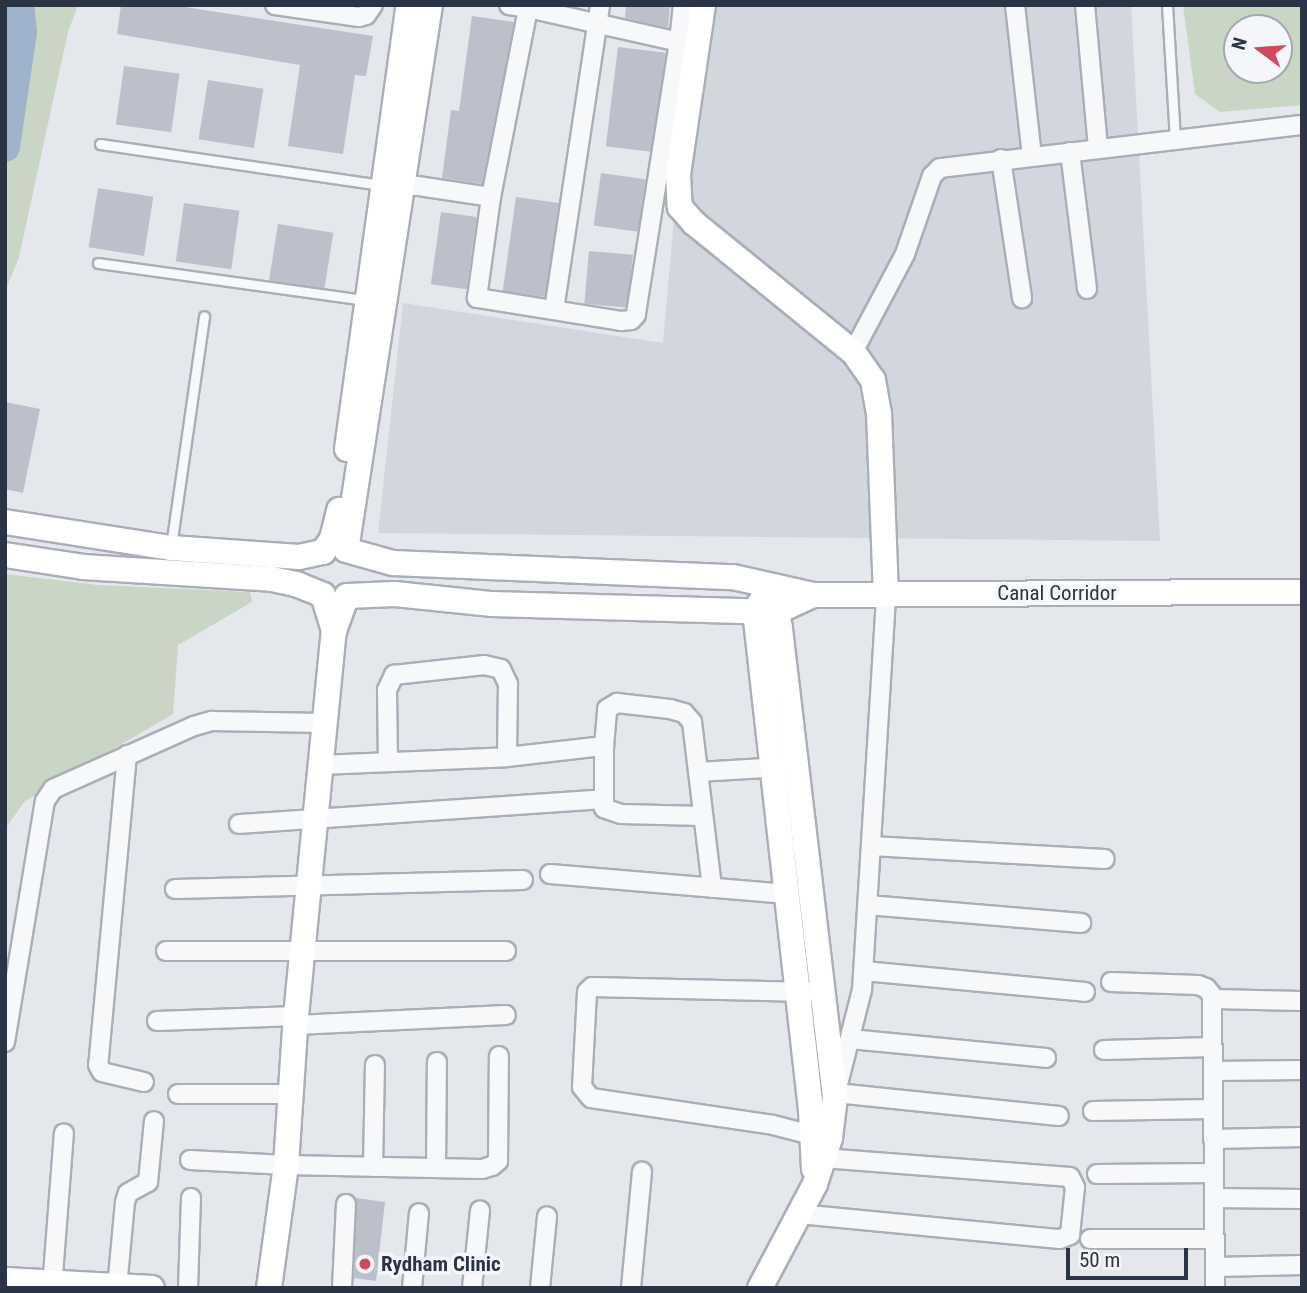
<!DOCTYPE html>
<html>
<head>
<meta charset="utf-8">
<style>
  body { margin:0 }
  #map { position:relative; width:1307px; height:1293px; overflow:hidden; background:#e4e7ec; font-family:"Roboto Condensed",sans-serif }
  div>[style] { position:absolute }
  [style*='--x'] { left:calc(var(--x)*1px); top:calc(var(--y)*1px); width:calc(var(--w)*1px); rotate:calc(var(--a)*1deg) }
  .built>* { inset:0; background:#d2d6de }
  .green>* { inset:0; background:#c9d6c5 }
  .river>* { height:30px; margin:-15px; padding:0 15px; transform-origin:15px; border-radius:15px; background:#9fb4cc }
  .building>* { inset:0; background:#bbc0ca; transform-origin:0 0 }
  .roads { filter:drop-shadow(2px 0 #a9aeb7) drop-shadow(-2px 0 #a9aeb7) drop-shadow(0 2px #a9aeb7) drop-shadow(0 -2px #a9aeb7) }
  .lane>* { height:9px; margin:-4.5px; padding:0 4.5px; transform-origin:4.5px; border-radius:4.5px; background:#f7f8fa }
  .street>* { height:18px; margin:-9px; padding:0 9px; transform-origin:9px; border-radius:9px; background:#f7f8fa }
  .secondary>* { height:24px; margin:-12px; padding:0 12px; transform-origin:12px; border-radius:12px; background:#fff }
  .dots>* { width:19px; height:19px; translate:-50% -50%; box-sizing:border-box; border:4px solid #f4f6f9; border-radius:50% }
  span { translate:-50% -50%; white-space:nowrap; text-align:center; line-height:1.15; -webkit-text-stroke:7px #f4f6f9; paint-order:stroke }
  .street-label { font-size:21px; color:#2b3445 }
  .poi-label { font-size:21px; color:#2b3445; font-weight:700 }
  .left { translate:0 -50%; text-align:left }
  .frame { position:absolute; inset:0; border:7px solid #2b3445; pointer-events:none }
  .north { position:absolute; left:1223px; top:14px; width:70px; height:70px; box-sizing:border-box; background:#f4f6f9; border:2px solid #a4a8b1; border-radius:50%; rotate:286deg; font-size:19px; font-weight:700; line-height:28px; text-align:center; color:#2b3445 }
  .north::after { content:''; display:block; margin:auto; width:24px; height:32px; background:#d1495b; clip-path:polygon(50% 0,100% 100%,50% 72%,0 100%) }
  .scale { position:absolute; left:1066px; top:1248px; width:122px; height:32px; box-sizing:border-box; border:4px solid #2b3445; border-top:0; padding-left:9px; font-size:21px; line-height:24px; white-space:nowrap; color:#2b3445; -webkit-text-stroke:5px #f4f6f9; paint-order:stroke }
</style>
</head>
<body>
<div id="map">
  <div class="built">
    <i style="clip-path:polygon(693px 5px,1131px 5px,1160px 541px,378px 533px,403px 303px,663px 343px)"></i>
  </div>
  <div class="green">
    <i style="clip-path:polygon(5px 5px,78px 5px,68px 32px,19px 257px,5px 292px)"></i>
    <i style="clip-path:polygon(evenodd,1183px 5px,1302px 5px,1302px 105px,1220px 112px,1195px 94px,1183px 5px,1237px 28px,1279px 28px,1279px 70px,1237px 70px,1237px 28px)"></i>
    <i style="clip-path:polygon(5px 574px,98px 585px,250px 592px,252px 602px,178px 645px,173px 714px,25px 801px,7px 826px,5px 849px)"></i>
  </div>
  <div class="river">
    <i style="--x:5;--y:147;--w:116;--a:-81.6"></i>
    <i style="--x:22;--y:32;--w:27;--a:-96"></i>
  </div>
  <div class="building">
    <i style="clip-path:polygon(121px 5px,172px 5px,373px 36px,366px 76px,355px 75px,343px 154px,288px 146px,300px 65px,117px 34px)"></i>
    <i style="clip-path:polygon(626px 5px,670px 5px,668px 28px,625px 18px)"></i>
    <i style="clip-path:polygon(472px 16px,514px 22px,482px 184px,442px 178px,451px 110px,459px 111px)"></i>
    <i style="left:618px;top:47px;width:48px;height:100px;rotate:7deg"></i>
    <i style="left:124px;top:66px;width:56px;height:59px;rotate:8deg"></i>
    <i style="left:208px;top:80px;width:56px;height:60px;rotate:9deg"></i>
    <i style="left:601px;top:173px;width:45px;height:53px;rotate:8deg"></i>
    <i style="left:98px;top:188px;width:56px;height:60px;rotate:9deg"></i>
    <i style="left:516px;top:197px;width:43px;height:95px;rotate:8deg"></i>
    <i style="left:184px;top:203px;width:56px;height:59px;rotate:8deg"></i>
    <i style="left:441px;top:212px;width:36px;height:73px;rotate:8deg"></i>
    <i style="left:278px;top:224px;width:56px;height:57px;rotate:9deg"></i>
    <i style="left:589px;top:251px;width:44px;height:53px;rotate:5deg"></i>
    <i style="clip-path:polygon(5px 402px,40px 409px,23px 493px,5px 489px)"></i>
    <i style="clip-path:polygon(356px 1198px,385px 1202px,376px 1281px,354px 1278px)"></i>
  </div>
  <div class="roads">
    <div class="lane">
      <i style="--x:1167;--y:5;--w:135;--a:86.6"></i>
      <i style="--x:100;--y:144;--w:284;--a:8.3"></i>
      <i style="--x:98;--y:263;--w:271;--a:7.9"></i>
      <i style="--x:171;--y:546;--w:232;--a:-81.8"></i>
    </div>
    <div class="street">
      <i style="--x:275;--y:5;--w:85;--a:8.1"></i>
      <i style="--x:359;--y:17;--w:7;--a:-16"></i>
      <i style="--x:366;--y:15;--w:12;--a:-55"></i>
      <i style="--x:509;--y:5;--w:19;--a:9"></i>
      <i style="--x:528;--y:8;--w:155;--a:12.7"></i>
      <i style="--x:679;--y:42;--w:276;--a:99"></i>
      <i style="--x:636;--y:315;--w:7;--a:135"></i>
      <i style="--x:631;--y:320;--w:10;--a:174"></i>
      <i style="--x:621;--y:321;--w:146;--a:-170.9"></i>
      <i style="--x:477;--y:298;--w:102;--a:-82.1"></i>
      <i style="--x:491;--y:197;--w:193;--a:-78.9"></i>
      <i style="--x:528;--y:8;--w:3;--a:-90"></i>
      <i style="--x:1015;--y:5;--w:152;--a:83.6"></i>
      <i style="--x:1085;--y:5;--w:144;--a:84.8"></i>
      <i style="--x:679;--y:42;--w:37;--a:-84"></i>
      <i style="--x:1070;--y:152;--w:138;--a:82.9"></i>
      <i style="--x:1001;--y:159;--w:141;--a:81.4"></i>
      <i style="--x:391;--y:185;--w:27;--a:2"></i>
      <i style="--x:418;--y:186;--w:74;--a:8.6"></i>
      <i style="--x:554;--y:310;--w:308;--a:-81.4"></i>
      <i style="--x:853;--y:352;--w:111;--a:-62"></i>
      <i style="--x:905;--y:254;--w:83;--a:-70.9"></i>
      <i style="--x:932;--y:176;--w:11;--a:-45"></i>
      <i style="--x:940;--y:168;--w:365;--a:-6.8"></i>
      <i style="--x:127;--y:755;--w:311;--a:95.3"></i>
      <i style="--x:98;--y:1065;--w:8;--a:60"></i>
      <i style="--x:102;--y:1072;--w:43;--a:13.4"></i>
      <i style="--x:388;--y:762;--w:72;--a:-90.8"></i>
      <i style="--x:387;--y:690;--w:17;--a:-65"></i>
      <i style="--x:394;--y:675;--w:91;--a:-6.3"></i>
      <i style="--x:484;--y:665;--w:17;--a:13"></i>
      <i style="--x:501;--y:669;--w:17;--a:65"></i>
      <i style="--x:508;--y:684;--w:73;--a:90.8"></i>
      <i style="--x:320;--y:765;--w:187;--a:-2.4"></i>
      <i style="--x:507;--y:757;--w:98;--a:-6.5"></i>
      <i style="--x:698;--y:772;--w:84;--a:-3.4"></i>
      <i style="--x:703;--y:816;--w:82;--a:-178.6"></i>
      <i style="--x:621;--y:814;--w:18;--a:-161"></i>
      <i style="--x:604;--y:808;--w:62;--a:-90"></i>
      <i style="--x:604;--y:746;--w:37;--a:-85"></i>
      <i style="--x:607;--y:709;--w:12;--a:-31"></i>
      <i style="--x:617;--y:703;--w:53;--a:6.5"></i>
      <i style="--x:670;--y:709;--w:15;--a:16"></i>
      <i style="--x:684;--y:713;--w:12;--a:48"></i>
      <i style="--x:692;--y:722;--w:167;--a:83.1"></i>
      <i style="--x:239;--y:824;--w:364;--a:-3.9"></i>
      <i style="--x:871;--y:846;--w:234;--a:3.2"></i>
      <i style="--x:550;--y:874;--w:238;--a:4.8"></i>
      <i style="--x:175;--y:889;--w:348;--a:-1.5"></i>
      <i style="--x:868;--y:905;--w:214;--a:4.8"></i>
      <i style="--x:166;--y:951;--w:340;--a:0"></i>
      <i style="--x:864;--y:971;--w:222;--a:5.4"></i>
      <i style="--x:1111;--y:982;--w:87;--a:2"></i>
      <i style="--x:1198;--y:985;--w:9;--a:21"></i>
      <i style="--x:1206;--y:988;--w:9;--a:49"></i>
      <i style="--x:1212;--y:995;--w:293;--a:89.4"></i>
      <i style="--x:809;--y:992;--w:217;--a:-178.7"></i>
      <i style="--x:592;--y:987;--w:7;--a:135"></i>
      <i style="--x:587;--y:992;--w:95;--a:93"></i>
      <i style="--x:582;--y:1087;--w:14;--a:51"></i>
      <i style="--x:591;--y:1098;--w:184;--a:8.4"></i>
      <i style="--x:773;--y:1125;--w:40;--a:14.4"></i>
      <i style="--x:1212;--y:999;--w:90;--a:1.3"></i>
      <i style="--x:157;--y:1021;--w:139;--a:-2.1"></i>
      <i style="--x:296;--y:1025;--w:210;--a:-2.7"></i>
      <i style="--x:850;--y:1039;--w:197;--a:5.5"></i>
      <i style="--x:5;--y:1042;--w:244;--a:-80.6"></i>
      <i style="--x:45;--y:801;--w:14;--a:-56"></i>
      <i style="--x:53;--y:789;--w:154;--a:-24.1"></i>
      <i style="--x:194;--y:726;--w:19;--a:-16"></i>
      <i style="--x:212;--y:721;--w:112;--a:1"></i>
      <i style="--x:1104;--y:1050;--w:108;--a:-1.6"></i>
      <i style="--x:1213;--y:1071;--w:89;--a:-0.6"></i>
      <i style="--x:838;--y:1084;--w:97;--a:-75.7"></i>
      <i style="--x:862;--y:990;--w:397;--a:-86.5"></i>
      <i style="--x:836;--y:1093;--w:224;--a:5.9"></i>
      <i style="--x:178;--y:1094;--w:113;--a:0"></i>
      <i style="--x:1093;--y:1111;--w:120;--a:-1"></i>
      <i style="--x:1213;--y:1139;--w:89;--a:-1.3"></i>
      <i style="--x:190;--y:1160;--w:96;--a:3"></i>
      <i style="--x:286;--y:1165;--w:196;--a:1.2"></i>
      <i style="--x:482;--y:1169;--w:10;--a:-17"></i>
      <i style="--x:492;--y:1166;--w:8;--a:-40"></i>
      <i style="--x:498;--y:1161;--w:105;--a:-89.5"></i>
      <i style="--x:373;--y:1167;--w:102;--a:-88.9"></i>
      <i style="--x:436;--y:1168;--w:106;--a:-89.5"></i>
      <i style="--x:1097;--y:1174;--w:117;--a:-0.5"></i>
      <i style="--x:1214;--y:1198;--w:88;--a:0.7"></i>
      <i style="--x:799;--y:1214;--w:262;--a:5.5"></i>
      <i style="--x:1060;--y:1239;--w:11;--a:-22"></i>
      <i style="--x:1070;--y:1235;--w:48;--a:-84.1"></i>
      <i style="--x:1075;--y:1187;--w:11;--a:-117"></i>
      <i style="--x:1070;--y:1177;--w:248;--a:-175.6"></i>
      <i style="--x:1090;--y:1239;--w:125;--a:0"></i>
      <i style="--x:1215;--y:1267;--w:87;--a:-1.3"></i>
      <i style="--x:52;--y:1288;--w:155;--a:-85.6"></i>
      <i style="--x:117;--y:1288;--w:86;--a:-84.7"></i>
      <i style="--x:125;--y:1202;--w:9;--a:-72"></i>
      <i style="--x:128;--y:1193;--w:23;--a:-29"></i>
      <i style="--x:148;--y:1182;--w:61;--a:-84.4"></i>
      <i style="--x:188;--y:1288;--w:90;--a:-88.1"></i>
      <i style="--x:342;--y:1288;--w:84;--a:-87.3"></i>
      <i style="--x:412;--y:1288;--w:75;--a:-84.7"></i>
      <i style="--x:472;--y:1288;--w:78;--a:-84.1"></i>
      <i style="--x:540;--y:1288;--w:72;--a:-84.4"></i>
      <i style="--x:631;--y:1288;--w:117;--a:-84.6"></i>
    </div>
    <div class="secondary">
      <i style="--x:430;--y:5;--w:551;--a:98.76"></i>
      <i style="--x:346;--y:550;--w:49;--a:15.5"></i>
      <i style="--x:393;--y:563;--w:340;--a:2.4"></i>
      <i style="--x:733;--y:577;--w:82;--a:12.7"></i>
      <i style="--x:813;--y:595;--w:489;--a:-0.4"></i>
      <i style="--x:703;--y:5;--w:171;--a:98.4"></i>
      <i style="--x:678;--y:174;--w:33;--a:87"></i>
      <i style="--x:680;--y:207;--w:21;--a:49"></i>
      <i style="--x:694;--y:223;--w:206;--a:39.1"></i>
      <i style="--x:854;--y:353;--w:33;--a:55"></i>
      <i style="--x:873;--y:380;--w:34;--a:80"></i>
      <i style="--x:879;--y:413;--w:181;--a:87.8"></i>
      <i style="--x:347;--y:449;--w:448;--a:-82.1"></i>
      <i style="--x:5;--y:522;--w:168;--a:8.9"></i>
      <i style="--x:171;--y:548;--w:128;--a:4"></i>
      <i style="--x:299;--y:557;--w:25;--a:-12"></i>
      <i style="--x:323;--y:552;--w:16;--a:-55"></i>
      <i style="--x:332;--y:539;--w:30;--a:-76"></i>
      <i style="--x:5;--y:555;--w:79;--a:8.7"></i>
      <i style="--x:83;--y:567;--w:189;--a:3.6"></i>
      <i style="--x:272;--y:579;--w:25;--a:12"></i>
      <i style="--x:296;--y:584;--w:29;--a:22"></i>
      <i style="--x:323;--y:595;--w:38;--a:73"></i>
      <i style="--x:763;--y:598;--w:15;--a:122"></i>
      <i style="--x:755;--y:611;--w:502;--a:83.6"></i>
      <i style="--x:811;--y:1110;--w:59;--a:87.1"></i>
      <i style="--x:5;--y:1280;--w:147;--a:3.1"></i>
      <i style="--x:269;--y:1288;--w:124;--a:-82.1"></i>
      <i style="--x:286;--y:1165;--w:149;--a:-86.2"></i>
      <i style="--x:296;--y:1016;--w:387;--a:-84.4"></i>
      <i style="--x:334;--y:631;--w:37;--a:-70"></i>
      <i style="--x:347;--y:596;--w:48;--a:-2.4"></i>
      <i style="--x:395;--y:594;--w:98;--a:5.9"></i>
      <i style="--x:492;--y:604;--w:284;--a:1.6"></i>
      <i style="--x:776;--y:612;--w:41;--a:-24.7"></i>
      <i style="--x:760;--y:1288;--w:118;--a:-62.1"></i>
      <i style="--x:815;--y:1184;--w:48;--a:-71.9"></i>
      <i style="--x:830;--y:1138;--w:41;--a:-83"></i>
      <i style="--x:835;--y:1097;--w:472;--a:-96.7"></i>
      <i style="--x:780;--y:628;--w:33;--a:-102"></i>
    </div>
  </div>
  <div class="dots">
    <i style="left:365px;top:1264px;background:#d1495b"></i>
  </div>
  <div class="street-label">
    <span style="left:1057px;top:593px">Canal Corridor</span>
  </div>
  <div class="poi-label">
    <span class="left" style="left:381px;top:1264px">Rydham Clinic</span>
  </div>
  <div class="frame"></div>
  <div class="north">N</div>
  <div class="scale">50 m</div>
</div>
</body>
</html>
